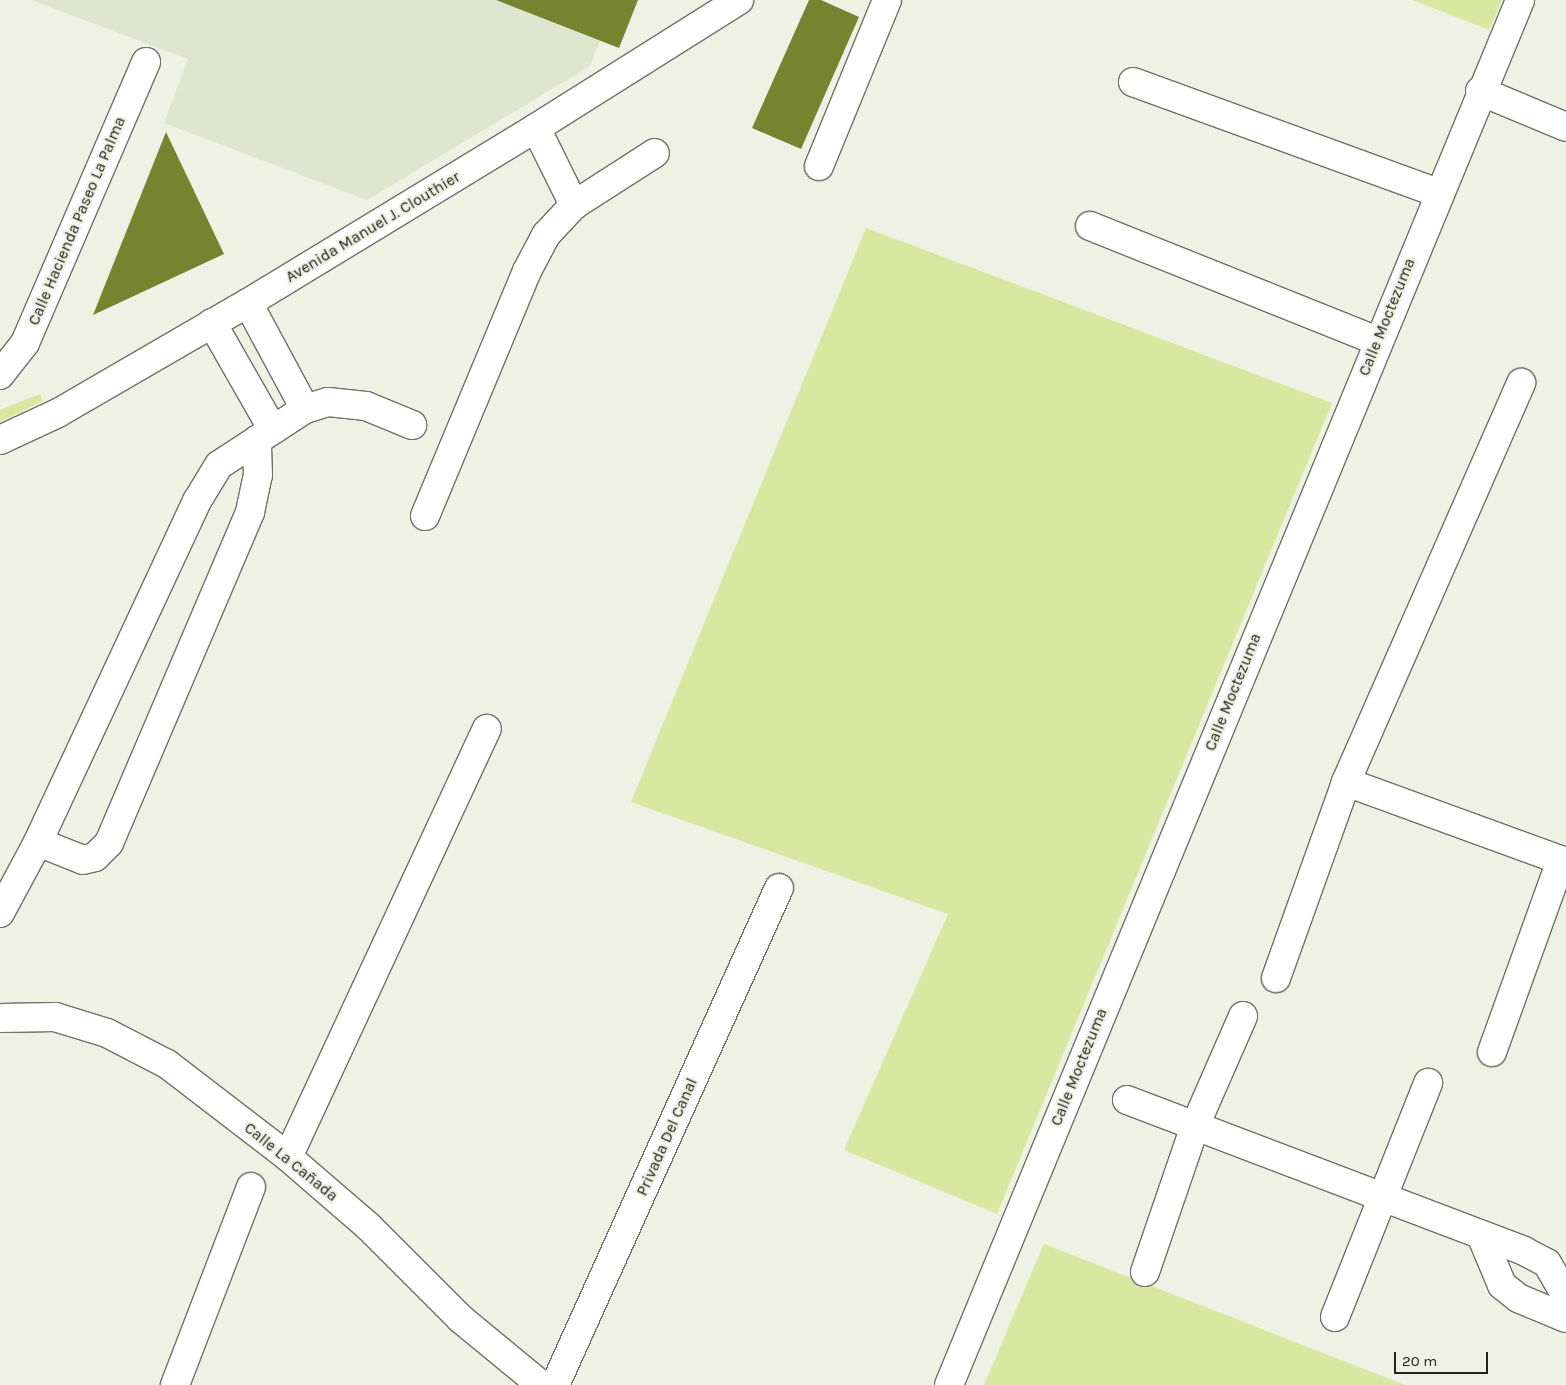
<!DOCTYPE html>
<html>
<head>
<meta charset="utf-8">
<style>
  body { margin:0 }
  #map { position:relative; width:1566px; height:1385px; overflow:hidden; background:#eef1e3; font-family:Karla,sans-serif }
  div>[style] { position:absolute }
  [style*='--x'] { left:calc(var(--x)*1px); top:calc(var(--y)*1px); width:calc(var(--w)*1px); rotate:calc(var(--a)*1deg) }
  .built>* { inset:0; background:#e0e5d0 }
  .green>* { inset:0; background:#d9e7a0 }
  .building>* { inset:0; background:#77842f }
  .roads { filter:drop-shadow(1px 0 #6f7266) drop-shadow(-1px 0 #6f7266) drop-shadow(0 1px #6f7266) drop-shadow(0 -1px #6f7266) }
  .street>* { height:28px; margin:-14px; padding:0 14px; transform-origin:14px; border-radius:14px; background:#fff }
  span { translate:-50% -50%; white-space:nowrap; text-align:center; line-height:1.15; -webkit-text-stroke:4.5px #eef1e3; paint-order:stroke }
  .street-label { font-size:16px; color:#22231e }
  .scale { position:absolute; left:1394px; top:1352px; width:94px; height:22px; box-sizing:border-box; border:2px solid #22231e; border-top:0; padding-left:6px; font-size:15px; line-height:18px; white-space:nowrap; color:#22231e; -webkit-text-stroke:4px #eef1e3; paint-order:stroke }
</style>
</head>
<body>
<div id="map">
  <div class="built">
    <i style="clip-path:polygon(31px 0,496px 0,600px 41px,590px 66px,367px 200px,164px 123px,188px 59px)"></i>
  </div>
  <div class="green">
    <i style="clip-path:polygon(1413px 0,1502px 0,1489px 30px)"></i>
    <i style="clip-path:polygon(866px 228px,1332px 403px,997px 1214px,844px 1150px,948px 914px,631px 802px)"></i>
    <i style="clip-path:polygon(40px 394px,43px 401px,0 422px,0 410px)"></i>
    <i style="clip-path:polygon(1044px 1244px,1405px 1385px,984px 1385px)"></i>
  </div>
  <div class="building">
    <i style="clip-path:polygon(496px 0,638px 0,619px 48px)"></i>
    <i style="clip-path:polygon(809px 0,821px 0,859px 17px,801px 149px,752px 128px)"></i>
    <i style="clip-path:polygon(166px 132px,224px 254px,93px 315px)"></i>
  </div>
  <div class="roads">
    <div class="street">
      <i style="--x:1133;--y:82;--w:325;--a:20"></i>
      <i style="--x:1480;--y:91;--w:93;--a:22.7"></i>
      <i style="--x:536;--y:128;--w:86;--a:63.7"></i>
      <i style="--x:819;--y:166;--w:179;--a:-67.7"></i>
      <i style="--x:1090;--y:226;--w:309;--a:21.8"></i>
      <i style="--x:248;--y:303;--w:120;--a:61.7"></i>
      <i style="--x:212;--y:323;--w:123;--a:60.3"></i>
      <i style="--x:0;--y:375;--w:41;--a:-52"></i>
      <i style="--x:25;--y:343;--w:306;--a:-66.7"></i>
      <i style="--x:0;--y:440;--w:64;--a:-25"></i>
      <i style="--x:58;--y:413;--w:220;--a:-30.1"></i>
      <i style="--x:248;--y:303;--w:337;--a:-31.3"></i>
      <i style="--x:536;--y:128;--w:240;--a:-32.2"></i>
      <i style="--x:425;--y:516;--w:265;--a:-67.4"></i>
      <i style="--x:527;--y:271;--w:41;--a:-62.2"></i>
      <i style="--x:546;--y:235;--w:41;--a:-47"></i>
      <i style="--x:574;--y:205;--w:96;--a:-32.7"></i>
      <i style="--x:1346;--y:782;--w:234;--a:20"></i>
      <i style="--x:38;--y:842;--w:376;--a:-65"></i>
      <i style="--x:197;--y:501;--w:42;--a:-58.6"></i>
      <i style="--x:219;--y:465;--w:103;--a:-33.1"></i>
      <i style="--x:305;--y:409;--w:24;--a:-17"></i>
      <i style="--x:328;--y:402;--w:38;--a:6"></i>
      <i style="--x:366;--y:406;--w:50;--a:22.4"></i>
      <i style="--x:0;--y:913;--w:81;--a:-61.8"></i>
      <i style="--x:38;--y:842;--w:48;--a:21.8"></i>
      <i style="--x:83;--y:860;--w:12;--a:-14"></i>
      <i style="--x:95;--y:857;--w:20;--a:-45"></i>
      <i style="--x:109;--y:843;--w:360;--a:-66.9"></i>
      <i style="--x:250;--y:512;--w:38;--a:-78"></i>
      <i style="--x:258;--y:475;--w:35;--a:-92"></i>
      <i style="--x:1276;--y:978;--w:208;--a:-70.3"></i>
      <i style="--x:1346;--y:782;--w:436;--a:-66.3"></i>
      <i style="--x:0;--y:1018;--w:55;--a:-1"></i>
      <i style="--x:55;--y:1017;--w:54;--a:17.1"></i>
      <i style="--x:107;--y:1033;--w:68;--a:27.3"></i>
      <i style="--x:167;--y:1064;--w:153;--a:37.5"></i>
      <i style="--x:288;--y:1157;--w:107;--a:40.8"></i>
      <i style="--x:369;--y:1227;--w:130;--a:45"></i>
      <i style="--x:461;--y:1319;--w:104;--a:39.5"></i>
      <i style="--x:1492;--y:1052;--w:204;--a:-70.2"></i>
      <i style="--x:1127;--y:1100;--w:425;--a:20.8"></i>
      <i style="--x:1524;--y:1251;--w:26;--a:28"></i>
      <i style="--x:1547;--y:1263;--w:28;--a:60"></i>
      <i style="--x:1561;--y:1287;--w:6;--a:31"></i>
      <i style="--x:288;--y:1157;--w:472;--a:-65.1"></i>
      <i style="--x:1481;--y:1235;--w:54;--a:67.2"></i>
      <i style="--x:1502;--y:1285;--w:21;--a:39"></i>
      <i style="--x:1518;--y:1298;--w:52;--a:22.6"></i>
      <i style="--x:1145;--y:1272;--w:154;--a:-71.1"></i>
      <i style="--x:1195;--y:1126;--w:120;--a:-66.4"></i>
      <i style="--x:1335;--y:1317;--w:252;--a:-68.3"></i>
      <i style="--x:175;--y:1385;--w:212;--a:-69"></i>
      <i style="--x:555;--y:1385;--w:545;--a:-65.74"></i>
      <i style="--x:949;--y:1385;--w:1498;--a:-67.59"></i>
    </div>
  </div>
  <div class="street-label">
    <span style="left:77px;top:221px;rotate:-67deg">Calle Hacienda Paseo La Palma</span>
    <span style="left:373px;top:227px;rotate:-31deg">Avenida Manuel J. Clouthier</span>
    <span style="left:1387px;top:317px;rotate:-68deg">Calle Moctezuma</span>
    <span style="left:1233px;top:692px;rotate:-68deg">Calle Moctezuma</span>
    <span style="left:1079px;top:1067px;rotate:-68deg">Calle Moctezuma</span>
    <span style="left:667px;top:1137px;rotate:-66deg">Privada Del Canal</span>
    <span style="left:291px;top:1162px;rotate:39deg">Calle La Cañada</span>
  </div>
  <div class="scale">20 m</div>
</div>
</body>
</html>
